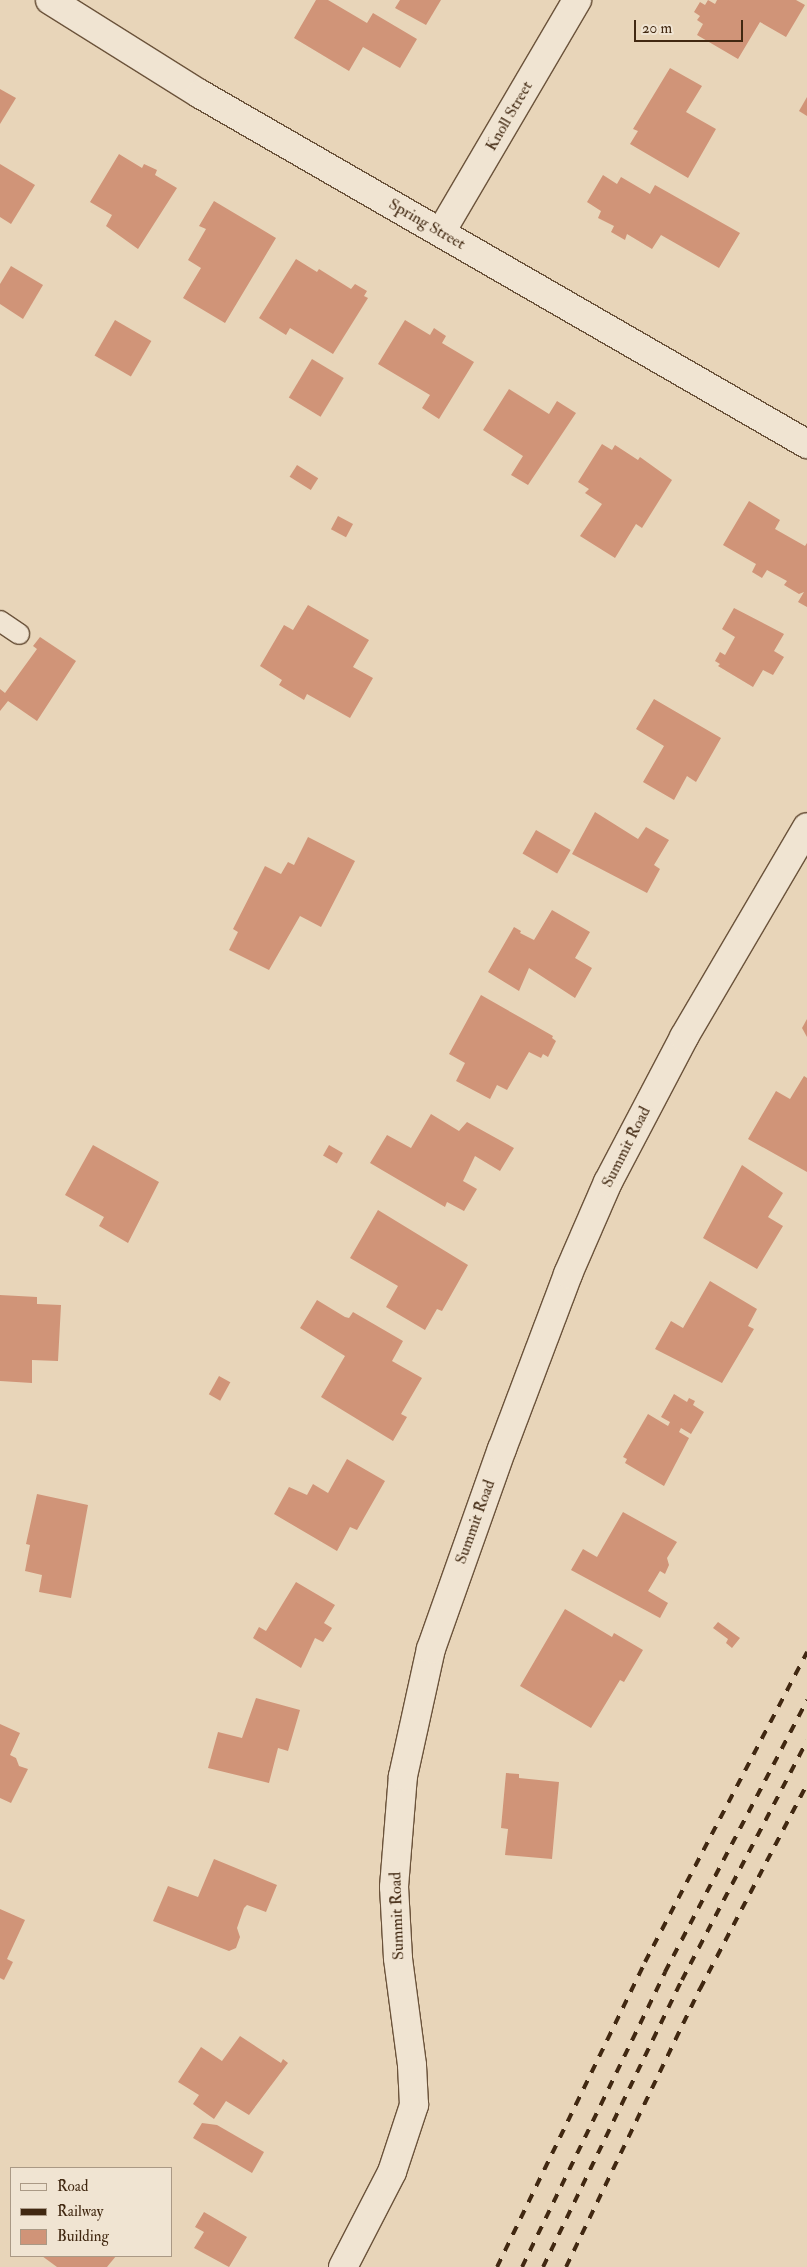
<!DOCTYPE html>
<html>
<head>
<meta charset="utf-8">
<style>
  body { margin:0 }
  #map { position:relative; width:807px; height:2267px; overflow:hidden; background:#e8d5b9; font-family:"IM FELL Double Pica",serif }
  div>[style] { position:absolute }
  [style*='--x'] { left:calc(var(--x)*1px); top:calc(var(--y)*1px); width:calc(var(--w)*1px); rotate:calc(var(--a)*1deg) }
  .building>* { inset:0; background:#d09478; transform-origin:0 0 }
  .roads { filter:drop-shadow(1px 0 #6b533b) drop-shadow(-1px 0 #6b533b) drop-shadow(0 1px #6b533b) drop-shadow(0 -1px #6b533b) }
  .service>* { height:20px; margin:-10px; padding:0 10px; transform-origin:10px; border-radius:10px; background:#f0e4d2 }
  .minor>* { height:28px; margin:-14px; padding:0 14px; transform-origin:14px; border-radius:14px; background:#f0e4d2 }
  .rail>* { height:4px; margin-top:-2px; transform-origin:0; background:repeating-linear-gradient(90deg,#412811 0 9px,transparent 0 18px) }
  span { translate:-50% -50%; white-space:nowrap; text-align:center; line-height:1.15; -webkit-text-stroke:4px #f0e4d2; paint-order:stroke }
  .street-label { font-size:16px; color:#412811 }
  .legend { position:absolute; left:10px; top:2167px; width:162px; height:90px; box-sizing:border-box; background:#f0e4d2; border:1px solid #aa9985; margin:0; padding:6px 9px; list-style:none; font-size:15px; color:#412811 }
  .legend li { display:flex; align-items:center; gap:10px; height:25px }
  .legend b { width:25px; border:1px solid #aa9985 }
  .scale { position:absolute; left:634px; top:20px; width:109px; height:22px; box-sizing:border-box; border:2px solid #412811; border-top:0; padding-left:6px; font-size:15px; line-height:18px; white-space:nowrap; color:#412811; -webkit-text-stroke:4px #f0e4d2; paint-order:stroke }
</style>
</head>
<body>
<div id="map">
  <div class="building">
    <i style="clip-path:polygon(316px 0,328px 0,367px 23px,373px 13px,417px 39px,400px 68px,363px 47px,349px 71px,294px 38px)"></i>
    <i style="clip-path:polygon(400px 0,441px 0,426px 25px,395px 8px)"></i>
    <i style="clip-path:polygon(708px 0,715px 4px,717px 0,796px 0,805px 5px,786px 37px,760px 22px,738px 59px,697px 35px,703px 24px,697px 20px,700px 16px,694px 12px,700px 2px,705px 5px)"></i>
    <i style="clip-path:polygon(670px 68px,702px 86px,686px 112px,716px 129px,688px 178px,630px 144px,638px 131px,633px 129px)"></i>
    <i style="clip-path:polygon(0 89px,16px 98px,0 124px)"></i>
    <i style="clip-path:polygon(807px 97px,807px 116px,799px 111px)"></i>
    <i style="clip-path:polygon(119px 154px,142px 168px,144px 164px,157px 170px,155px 175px,177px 188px,138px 249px,106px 226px,112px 215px,90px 202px)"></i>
    <i style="clip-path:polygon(0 164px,35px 185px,11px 224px,0 217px)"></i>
    <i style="clip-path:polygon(603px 175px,617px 184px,621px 177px,650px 194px,655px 185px,740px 233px,719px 268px,661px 235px,652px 249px,627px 234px,625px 240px,611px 232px,614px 226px,598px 218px,601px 211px,587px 202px)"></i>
    <i style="clip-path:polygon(214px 201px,276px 238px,225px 323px,183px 298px,201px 268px,188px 260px,206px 229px,199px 226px)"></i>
    <i style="clip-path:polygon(296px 259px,317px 272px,319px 269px,351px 289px,355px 284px,367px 291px,364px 296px,368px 298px,333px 354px,290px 328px,286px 335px,259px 318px)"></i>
    <i style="clip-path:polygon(11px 266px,43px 285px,23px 319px,0 304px,0 284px)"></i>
    <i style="left:115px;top:320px;width:42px;height:41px;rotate:30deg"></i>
    <i style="clip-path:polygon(405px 320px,430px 335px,434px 328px,446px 336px,442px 343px,474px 362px,439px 419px,422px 408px,430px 395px,378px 364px)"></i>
    <i style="left:312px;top:359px;width:37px;height:45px;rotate:31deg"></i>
    <i style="clip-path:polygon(509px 389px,549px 414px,557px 401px,576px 413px,528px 485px,511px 475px,523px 456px,483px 430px)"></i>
    <i style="clip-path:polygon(602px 444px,612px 450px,615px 445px,638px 460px,640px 457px,672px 480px,642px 528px,636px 524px,615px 558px,580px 536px,602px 504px,585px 493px,589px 489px,578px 482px)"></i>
    <i style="left:297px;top:465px;width:25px;height:14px;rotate:32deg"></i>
    <i style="clip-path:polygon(749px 501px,780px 520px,775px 529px,805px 546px,807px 543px,807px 607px,798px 602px,804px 592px,799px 594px,784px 585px,787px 581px,767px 570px,762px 578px,752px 572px,756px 564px,723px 545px)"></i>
    <i style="left:338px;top:516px;width:17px;height:15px;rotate:28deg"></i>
    <i style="clip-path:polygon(308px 605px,369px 640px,353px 667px,373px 678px,350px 718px,307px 694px,304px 700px,279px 685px,282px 680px,260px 666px,284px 625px,293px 630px)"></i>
    <i style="clip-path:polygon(734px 608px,784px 634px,774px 651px,784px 657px,773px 675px,763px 670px,753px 687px,718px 666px,720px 664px,715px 661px,720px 652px,725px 655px,735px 637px,722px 629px)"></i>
    <i style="clip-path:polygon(40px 637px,76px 661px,37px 721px,8px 701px,0 711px,0 689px,5px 693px,37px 649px,33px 646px)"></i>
    <i style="clip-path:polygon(654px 699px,721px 738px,696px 782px,687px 776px,674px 800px,643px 782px,664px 746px,636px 729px)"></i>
    <i style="clip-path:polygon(595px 812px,638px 839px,646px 827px,669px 840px,654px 865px,660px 869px,647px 893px,572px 854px)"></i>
    <i style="left:536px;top:830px;width:40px;height:27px;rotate:30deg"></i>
    <i style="clip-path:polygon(308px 837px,355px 861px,321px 927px,300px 916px,269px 970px,229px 950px,238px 932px,233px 929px,265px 866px,281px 874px,288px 862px,294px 865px)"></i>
    <i style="clip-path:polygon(552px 910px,590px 932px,575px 958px,592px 968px,575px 998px,529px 968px,519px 991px,488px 972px,514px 927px,521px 931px,520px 933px,534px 940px)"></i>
    <i style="clip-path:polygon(481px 995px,553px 1036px,552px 1038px,556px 1041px,548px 1057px,543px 1054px,541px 1058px,529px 1052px,507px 1090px,497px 1085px,490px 1099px,456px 1081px,465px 1063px,449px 1054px)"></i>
    <i style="clip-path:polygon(807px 1019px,807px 1037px,802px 1028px)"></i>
    <i style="clip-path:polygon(804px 1076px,807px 1078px,807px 1172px,748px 1139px,776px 1091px,790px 1099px)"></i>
    <i style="clip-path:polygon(431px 1114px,459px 1131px,467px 1122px,514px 1148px,500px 1171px,475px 1156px,463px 1181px,477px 1189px,464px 1211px,447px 1202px,445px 1207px,370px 1163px,387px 1135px,411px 1148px)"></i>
    <i style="clip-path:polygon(93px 1145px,159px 1182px,128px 1243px,99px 1226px,104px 1217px,65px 1195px)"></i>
    <i style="left:329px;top:1145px;width:16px;height:12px;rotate:30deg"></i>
    <i style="clip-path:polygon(742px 1165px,783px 1193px,768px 1217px,783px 1226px,757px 1269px,703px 1238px)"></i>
    <i style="clip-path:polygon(378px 1210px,468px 1265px,442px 1311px,437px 1309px,425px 1330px,386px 1307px,398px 1286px,350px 1258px)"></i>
    <i style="clip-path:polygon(710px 1281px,757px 1309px,748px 1326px,754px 1329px,722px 1383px,655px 1349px,671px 1321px,683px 1328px)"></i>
    <i style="clip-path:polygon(0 1295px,37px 1297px,37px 1304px,61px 1305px,58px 1361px,32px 1360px,32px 1383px,0 1381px)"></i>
    <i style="clip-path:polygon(317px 1300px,345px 1317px,349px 1318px,353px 1312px,403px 1341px,392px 1361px,422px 1378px,401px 1414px,407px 1417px,393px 1441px,321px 1397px,345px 1356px,300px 1328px)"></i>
    <i style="left:219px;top:1376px;width:13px;height:21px;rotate:29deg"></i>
    <i style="clip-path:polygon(674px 1394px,687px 1402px,689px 1398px,695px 1401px,693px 1405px,704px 1412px,691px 1434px,681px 1428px,679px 1432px,689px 1438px,664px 1486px,625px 1463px,627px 1459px,623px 1457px,648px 1414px,668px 1426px,670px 1422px,661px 1417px)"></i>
    <i style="clip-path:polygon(347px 1459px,385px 1481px,357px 1530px,350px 1527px,337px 1551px,274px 1514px,289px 1487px,307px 1495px,313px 1484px,328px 1493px)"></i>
    <i style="clip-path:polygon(37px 1494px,88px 1505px,71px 1598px,39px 1592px,42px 1575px,25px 1571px,30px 1545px,26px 1544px)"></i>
    <i style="clip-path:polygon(623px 1512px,677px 1542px,667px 1558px,669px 1565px,665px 1574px,660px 1571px,648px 1591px,668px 1603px,660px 1618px,571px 1570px,583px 1549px,597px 1557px)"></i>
    <i style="clip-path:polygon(296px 1582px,335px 1605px,324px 1623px,332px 1628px,323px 1642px,315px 1638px,301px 1668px,253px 1638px,259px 1627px,266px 1631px)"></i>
    <i style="clip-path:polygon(565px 1609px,612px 1637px,614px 1633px,643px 1650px,624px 1682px,620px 1680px,591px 1728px,520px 1686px)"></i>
    <i style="clip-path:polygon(718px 1622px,740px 1638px,732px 1648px,726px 1643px,728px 1639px,713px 1628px)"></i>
    <i style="clip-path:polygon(256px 1698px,300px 1710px,288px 1751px,278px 1748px,269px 1783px,208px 1768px,218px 1732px,242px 1738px)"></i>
    <i style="clip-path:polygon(0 1724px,20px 1733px,10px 1755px,16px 1758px,19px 1766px,28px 1769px,11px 1803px,0 1798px)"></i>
    <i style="clip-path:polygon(506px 1773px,519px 1774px,519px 1778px,559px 1782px,552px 1859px,505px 1855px,508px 1829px,501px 1828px)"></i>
    <i style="clip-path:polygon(214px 1859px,277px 1885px,266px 1912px,247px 1905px,244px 1908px,237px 1928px,240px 1937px,236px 1948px,229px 1951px,153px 1921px,168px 1886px,198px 1897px)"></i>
    <i style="clip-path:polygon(0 1909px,25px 1920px,7px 1959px,13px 1962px,4px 1980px,0 1978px)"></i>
    <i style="clip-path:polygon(240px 2036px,281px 2063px,283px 2059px,288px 2063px,249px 2115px,226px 2101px,214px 2119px,193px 2104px,199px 2095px,178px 2082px,201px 2047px,222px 2061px)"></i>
    <i style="clip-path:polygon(202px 2123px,217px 2125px,264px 2152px,252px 2173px,193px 2138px)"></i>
    <i style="clip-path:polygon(204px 2212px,247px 2237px,229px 2267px,194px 2248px,204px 2232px,195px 2227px)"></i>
    <i style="clip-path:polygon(42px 2256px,116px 2256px,107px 2267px,57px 2267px)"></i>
  </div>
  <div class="roads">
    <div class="service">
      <i style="--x:0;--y:621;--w:23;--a:34"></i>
    </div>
    <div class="minor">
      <i style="--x:50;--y:0;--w:177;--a:32.1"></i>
      <i style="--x:200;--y:94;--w:701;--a:29.97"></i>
      <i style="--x:441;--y:232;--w:269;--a:-59.6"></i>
      <i style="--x:343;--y:2267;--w:107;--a:-62.7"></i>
      <i style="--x:392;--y:2172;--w:71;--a:-71.8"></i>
      <i style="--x:414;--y:2105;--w:40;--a:-92.9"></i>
      <i style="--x:412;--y:2065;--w:108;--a:-97.5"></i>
      <i style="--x:398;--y:1958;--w:71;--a:-93.2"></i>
      <i style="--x:394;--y:1887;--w:111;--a:-85.4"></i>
      <i style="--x:403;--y:1776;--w:130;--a:-77.6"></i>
      <i style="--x:431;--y:1649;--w:212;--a:-70.5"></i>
      <i style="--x:502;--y:1449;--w:187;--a:-69.3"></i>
      <i style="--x:568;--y:1274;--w:100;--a:-66.5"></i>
      <i style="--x:608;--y:1182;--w:164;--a:-62.3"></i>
      <i style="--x:684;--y:1037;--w:243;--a:-59.6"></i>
    </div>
  </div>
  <div class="rail">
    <i style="--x:497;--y:2267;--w:339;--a:-64.1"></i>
    <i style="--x:645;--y:1962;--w:350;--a:-62.4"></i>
    <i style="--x:522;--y:2267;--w:328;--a:-64.1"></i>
    <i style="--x:665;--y:1972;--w:307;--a:-62.4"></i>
    <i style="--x:543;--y:2267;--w:319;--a:-64.2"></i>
    <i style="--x:682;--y:1980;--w:270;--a:-62.4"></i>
    <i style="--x:566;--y:2267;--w:309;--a:-64.3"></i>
    <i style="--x:700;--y:1989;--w:231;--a:-62.4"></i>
  </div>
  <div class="street-label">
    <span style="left:509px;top:116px;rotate:-60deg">Knoll Street</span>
    <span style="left:427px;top:224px;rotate:30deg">Spring Street</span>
    <span style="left:626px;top:1147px;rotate:-63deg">Summit Road</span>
    <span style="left:475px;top:1522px;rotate:-70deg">Summit Road</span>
    <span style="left:397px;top:1916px;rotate:-92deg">Summit Road</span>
  </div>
  <ul class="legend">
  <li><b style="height:6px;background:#f0e4d2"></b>Road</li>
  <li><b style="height:6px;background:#412811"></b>Railway</li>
  <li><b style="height:14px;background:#d09478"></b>Building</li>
  </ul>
  <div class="scale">20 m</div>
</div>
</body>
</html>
